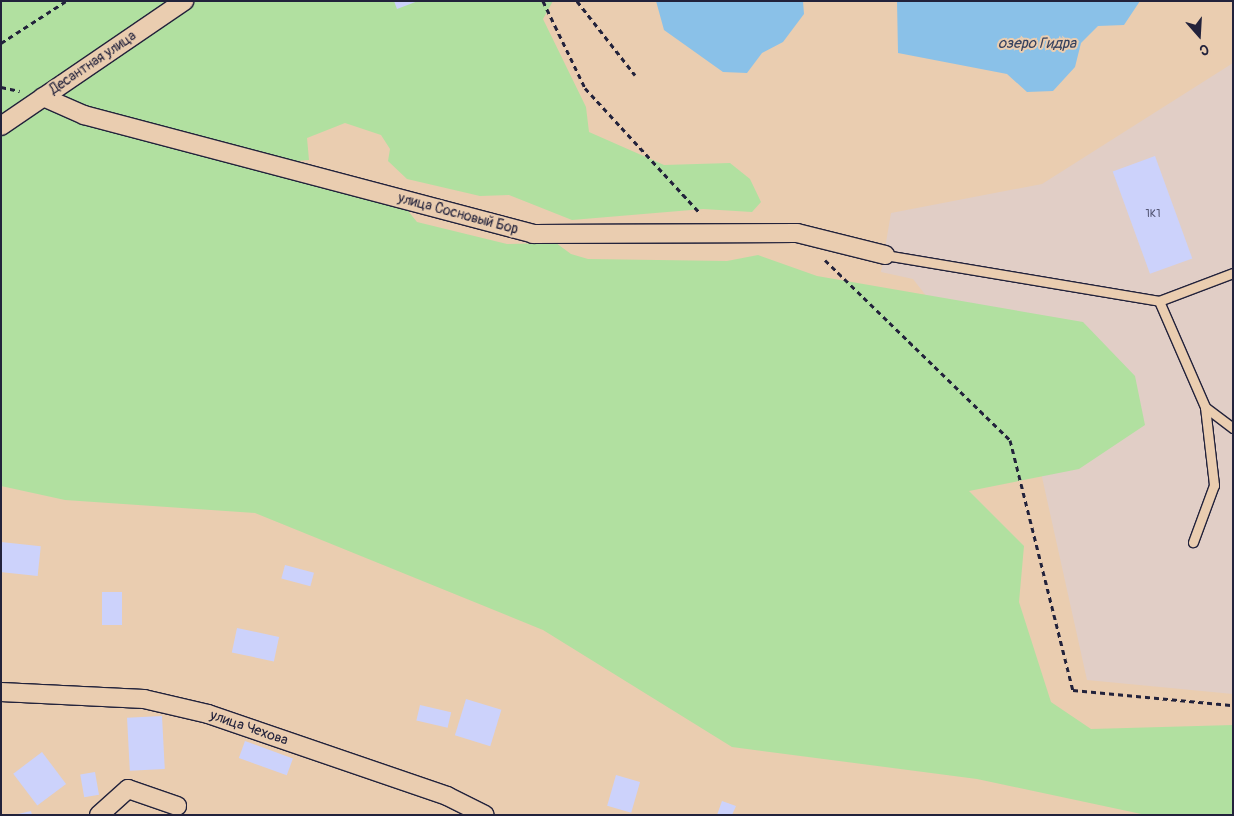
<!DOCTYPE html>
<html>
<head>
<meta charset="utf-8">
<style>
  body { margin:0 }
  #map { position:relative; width:1234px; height:816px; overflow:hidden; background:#eacdb0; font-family:Pangolin,sans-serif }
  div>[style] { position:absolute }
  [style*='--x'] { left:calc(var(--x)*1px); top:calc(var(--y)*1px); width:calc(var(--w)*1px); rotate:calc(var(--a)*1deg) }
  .built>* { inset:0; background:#e1cec6 }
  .green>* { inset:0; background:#b1e0a0 }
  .water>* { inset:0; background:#8ac1e8 }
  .building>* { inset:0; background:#ccd2fb; transform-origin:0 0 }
  .path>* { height:3px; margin-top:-1.5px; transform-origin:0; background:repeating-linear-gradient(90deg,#22223b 0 5px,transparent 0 9px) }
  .roads { filter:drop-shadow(1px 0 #22223b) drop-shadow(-1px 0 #22223b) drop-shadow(0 1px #22223b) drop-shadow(0 -1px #22223b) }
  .lane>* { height:9px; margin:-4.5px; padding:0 4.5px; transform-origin:4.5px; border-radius:4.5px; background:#eacdb0 }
  .street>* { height:18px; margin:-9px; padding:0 9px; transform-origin:9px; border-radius:9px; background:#eacdb0 }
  span { translate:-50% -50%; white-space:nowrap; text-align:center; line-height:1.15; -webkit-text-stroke:4px #eacdb0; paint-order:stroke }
  .number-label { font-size:11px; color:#4c4e6b }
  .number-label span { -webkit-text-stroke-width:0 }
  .street-label { font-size:14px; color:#22223b }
  .water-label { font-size:15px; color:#37425e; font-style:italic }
  .frame { position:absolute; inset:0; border:2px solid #22223b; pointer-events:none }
  .north { position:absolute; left:1174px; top:10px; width:50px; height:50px; -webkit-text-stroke:4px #eacdb0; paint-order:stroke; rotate:161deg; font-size:14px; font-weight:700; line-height:20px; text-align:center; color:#22223b }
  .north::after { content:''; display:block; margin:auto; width:18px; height:22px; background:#22223b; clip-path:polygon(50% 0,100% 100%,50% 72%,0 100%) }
</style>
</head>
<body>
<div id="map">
  <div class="built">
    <i style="clip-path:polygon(1233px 63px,1233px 694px,1087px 680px,1032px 432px,913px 279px,881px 272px,891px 213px,1042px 184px)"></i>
  </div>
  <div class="green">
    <i style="clip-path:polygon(1px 1px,553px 1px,543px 19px,586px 107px,589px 132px,664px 165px,730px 163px,750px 179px,761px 202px,752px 212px,703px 209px,572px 220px,509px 195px,480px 196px,407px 179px,388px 161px,390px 149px,381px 135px,345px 123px,307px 138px,309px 160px,297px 161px,328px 180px,396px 196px,417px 222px,507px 244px,556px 243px,571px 254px,588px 259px,727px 261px,758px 255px,817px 276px,1083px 322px,1135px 376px,1145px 425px,1079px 469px,969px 491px,1024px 546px,1019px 602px,1051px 702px,1091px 729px,1233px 725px,1233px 815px,1146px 815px,977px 779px,732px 747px,543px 630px,255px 513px,65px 500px,1px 486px)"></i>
  </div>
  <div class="water">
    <i style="clip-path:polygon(656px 1px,803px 1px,804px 14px,783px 42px,762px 53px,747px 73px,723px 72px,664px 30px)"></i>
    <i style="clip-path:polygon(897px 1px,1140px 1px,1124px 25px,1098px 26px,1081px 43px,1075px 67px,1053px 91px,1027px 92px,1007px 74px,898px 53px)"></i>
  </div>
  <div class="building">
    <i style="clip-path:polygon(394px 1px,418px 1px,397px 9px)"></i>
    <i style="left:1155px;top:156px;width:109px;height:45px;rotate:70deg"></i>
    <i style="left:1px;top:542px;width:40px;height:30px;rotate:6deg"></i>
    <i style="left:285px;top:565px;width:30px;height:14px;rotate:15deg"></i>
    <i style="left:102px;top:592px;width:20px;height:33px"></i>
    <i style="left:237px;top:628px;width:43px;height:25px;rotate:12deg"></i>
    <i style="left:466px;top:699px;width:37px;height:38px;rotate:17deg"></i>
    <i style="left:420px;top:705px;width:32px;height:16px;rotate:13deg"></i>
    <i style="left:162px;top:716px;width:53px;height:35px;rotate:87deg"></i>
    <i style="left:245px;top:741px;width:51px;height:18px;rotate:20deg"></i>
    <i style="left:42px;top:752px;width:40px;height:36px;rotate:53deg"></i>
    <i style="left:95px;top:772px;width:23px;height:15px;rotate:80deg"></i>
    <i style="left:616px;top:775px;width:25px;height:32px;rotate:16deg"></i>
    <i style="clip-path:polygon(722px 801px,736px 806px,732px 815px,717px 815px)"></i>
    <i style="clip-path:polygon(31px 811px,32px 815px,18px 815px,18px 814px)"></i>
  </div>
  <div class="path">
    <i style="--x:543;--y:1;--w:97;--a:64.2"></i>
    <i style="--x:585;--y:88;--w:171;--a:47.4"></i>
    <i style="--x:577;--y:1;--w:94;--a:51.9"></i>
    <i style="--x:1;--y:43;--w:77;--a:-32.9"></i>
    <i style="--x:1;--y:87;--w:19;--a:12"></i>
    <i style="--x:825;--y:260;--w:258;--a:44.2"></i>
    <i style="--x:1010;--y:440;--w:258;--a:75.9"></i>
    <i style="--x:1073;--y:690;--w:161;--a:5.4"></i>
  </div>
  <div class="roads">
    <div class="lane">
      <i style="--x:885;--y:255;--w:278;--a:9.5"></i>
      <i style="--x:1159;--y:301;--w:79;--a:-20.7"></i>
      <i style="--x:1159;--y:301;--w:116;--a:66.5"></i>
      <i style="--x:1205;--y:407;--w:79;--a:83.4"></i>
      <i style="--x:1214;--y:485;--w:61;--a:110.2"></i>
      <i style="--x:1205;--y:407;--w:35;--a:37"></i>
    </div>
    <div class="street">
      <i style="--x:43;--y:97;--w:45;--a:23.7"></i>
      <i style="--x:84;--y:115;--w:465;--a:14.8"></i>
      <i style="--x:533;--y:234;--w:264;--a:-0.2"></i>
      <i style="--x:797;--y:233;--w:91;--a:14"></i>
      <i style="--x:1;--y:126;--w:222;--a:-34.3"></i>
      <i style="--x:1;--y:692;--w:143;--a:2.8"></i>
      <i style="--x:144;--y:699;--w:66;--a:13.2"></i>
      <i style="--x:208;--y:714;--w:253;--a:18.9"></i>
      <i style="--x:447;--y:796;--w:42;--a:26.6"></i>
      <i style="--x:99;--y:815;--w:39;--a:-42"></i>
      <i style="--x:128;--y:789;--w:52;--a:19.1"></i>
    </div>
  </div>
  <div class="number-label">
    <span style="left:1153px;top:214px">1К1</span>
  </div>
  <div class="street-label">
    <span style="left:93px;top:63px;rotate:-34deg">Десантная улица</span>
    <span style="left:458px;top:214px;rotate:15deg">улица Сосновый Бор</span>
    <span style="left:249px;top:728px;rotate:19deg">улица Чехова</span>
  </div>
  <div class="water-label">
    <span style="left:1037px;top:44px">озеро Гидра</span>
  </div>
  <div class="frame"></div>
  <div class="north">С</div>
</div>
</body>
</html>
